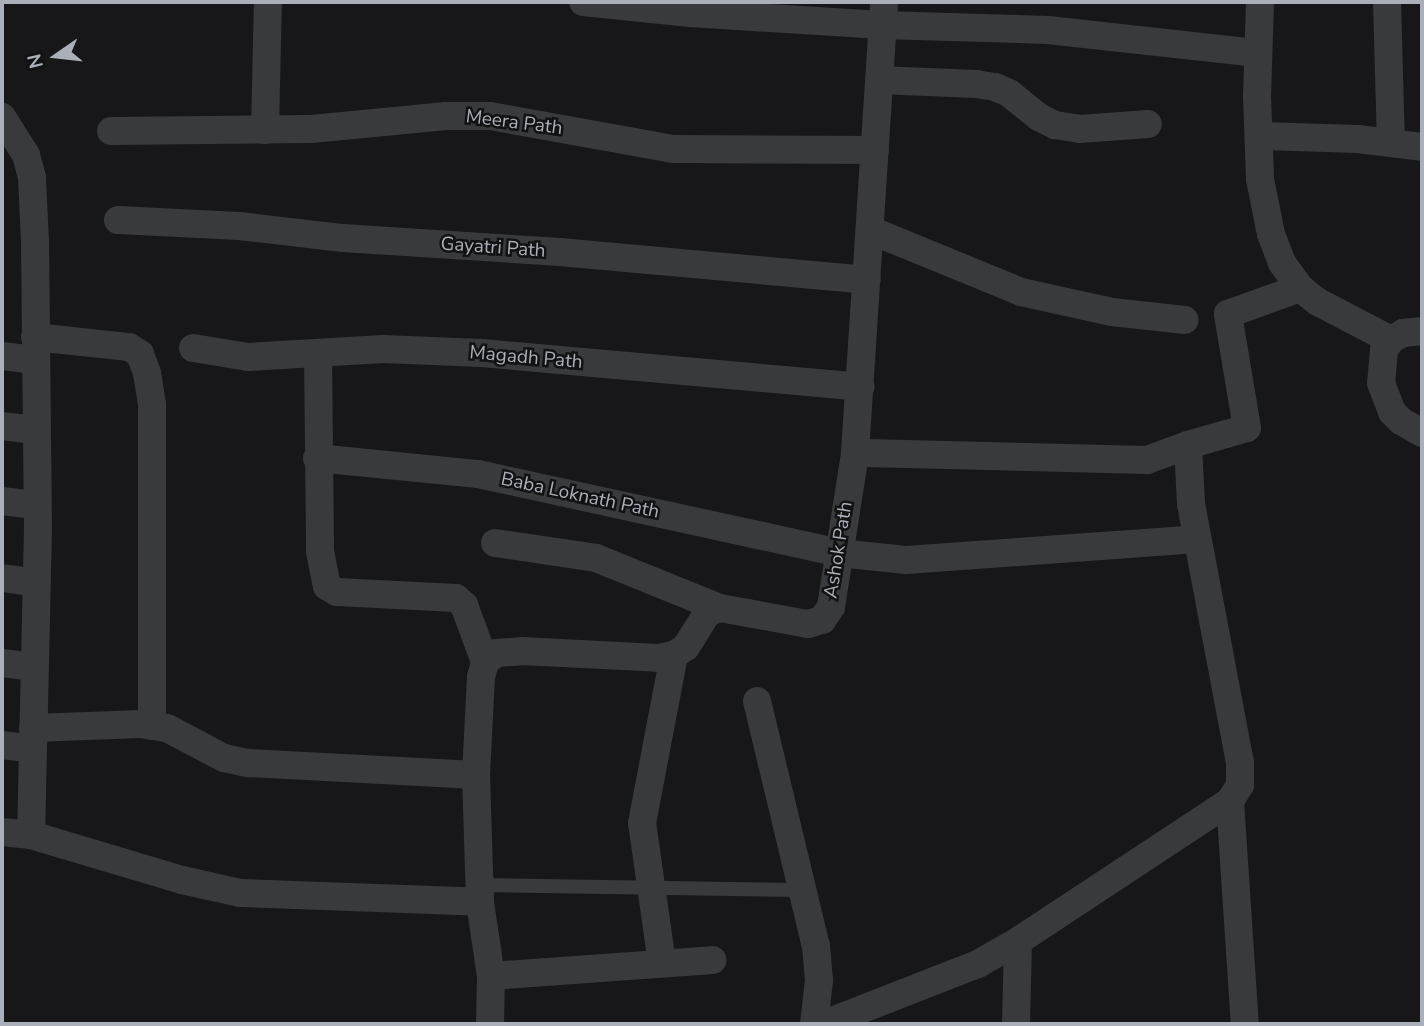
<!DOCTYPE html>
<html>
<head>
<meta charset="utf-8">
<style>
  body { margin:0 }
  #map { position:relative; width:1424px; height:1026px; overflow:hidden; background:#171719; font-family:"Nunito Sans",sans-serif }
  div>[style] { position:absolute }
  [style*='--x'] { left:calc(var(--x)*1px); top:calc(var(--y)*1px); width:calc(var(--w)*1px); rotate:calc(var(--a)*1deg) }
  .service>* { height:14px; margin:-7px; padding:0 7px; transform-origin:7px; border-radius:7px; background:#383a3e }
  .minor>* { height:28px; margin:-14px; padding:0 14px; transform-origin:14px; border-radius:14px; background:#383a3e }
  span { translate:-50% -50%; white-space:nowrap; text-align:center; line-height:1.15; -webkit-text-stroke:5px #121214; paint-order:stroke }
  .street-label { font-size:19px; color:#aaafb9 }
  .frame { position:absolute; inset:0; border:4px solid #aaafb9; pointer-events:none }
  .north { position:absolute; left:21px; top:21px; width:70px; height:70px; -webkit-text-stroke:5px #121214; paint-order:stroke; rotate:256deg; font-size:19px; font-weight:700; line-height:28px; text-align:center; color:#aaafb9 }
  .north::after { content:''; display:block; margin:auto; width:24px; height:32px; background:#aaafb9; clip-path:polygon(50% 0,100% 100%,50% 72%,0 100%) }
</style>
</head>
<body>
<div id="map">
  <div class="service">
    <i style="--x:481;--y:885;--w:321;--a:0.9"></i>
  </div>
  <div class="minor">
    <i style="--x:583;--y:2;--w:108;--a:5.9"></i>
    <i style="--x:690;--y:13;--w:192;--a:3.6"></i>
    <i style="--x:882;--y:25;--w:166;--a:1.7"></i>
    <i style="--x:1048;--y:30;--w:211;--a:6.3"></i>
    <i style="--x:1260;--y:2;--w:94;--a:91.8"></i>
    <i style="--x:1257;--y:96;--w:83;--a:87.9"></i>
    <i style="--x:1260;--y:179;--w:56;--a:78.7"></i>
    <i style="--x:1271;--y:234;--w:31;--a:69"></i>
    <i style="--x:1282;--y:263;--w:31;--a:54"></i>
    <i style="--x:1300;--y:288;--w:23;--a:38"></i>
    <i style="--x:1318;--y:302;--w:82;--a:27.5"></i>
    <i style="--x:1387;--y:2;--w:141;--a:88.4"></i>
    <i style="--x:879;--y:80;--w:97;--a:2.4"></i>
    <i style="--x:976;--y:84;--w:19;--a:9"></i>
    <i style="--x:995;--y:87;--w:15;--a:23"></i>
    <i style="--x:1009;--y:93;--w:38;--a:39"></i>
    <i style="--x:1039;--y:117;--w:18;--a:27"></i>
    <i style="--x:1055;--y:125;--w:25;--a:9"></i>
    <i style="--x:1080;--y:129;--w:68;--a:-4.2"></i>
    <i style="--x:2;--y:117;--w:45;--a:57.7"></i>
    <i style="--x:26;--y:155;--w:24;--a:75"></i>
    <i style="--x:32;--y:178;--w:64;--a:87.3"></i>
    <i style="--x:35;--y:242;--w:287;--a:89.4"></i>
    <i style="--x:38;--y:529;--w:306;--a:91.3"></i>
    <i style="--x:265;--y:130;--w:128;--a:-88.7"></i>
    <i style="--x:111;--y:131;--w:200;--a:-0.6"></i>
    <i style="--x:311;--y:129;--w:136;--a:-5.5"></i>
    <i style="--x:446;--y:116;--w:44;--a:0"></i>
    <i style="--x:490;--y:116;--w:186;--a:10.2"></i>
    <i style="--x:673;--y:149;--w:202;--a:0.3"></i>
    <i style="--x:1259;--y:136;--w:99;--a:1.7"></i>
    <i style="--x:1358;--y:139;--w:64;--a:7.1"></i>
    <i style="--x:118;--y:220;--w:121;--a:2.8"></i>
    <i style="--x:239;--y:226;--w:105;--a:6.6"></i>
    <i style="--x:343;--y:238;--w:217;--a:3.7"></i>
    <i style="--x:560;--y:252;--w:308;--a:5.2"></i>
    <i style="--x:870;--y:230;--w:163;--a:22.3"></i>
    <i style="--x:1021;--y:292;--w:93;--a:12.4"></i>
    <i style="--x:1112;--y:312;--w:73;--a:6.3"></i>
    <i style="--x:1422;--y:331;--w:19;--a:174"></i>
    <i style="--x:1403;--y:333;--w:14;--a:150"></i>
    <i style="--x:1391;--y:340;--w:12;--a:125"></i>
    <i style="--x:1384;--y:350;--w:33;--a:95"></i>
    <i style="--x:1381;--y:383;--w:31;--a:69"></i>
    <i style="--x:1392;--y:412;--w:13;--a:45"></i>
    <i style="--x:1401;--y:421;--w:24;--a:30"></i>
    <i style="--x:35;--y:337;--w:95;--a:6.1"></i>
    <i style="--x:129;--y:347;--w:13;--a:32"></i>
    <i style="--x:140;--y:354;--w:20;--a:70"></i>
    <i style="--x:147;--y:373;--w:32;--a:81"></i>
    <i style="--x:152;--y:405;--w:321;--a:90"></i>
    <i style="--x:193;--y:348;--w:56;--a:9.3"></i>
    <i style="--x:248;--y:357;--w:135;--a:-3.4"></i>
    <i style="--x:383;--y:349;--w:99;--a:2.3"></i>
    <i style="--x:482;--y:353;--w:380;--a:5.1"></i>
    <i style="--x:318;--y:354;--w:197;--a:89.4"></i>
    <i style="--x:320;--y:551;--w:36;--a:79"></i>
    <i style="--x:327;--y:586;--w:12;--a:31"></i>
    <i style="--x:337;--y:592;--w:119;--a:2.9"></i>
    <i style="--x:456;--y:598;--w:11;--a:41"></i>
    <i style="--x:464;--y:605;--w:61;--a:69.8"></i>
    <i style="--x:2;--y:356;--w:34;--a:7"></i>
    <i style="--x:2;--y:426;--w:35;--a:7"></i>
    <i style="--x:1188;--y:445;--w:61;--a:-16.1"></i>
    <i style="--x:1247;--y:428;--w:116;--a:-99.5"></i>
    <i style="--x:1228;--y:314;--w:77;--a:-19.9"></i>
    <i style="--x:317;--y:458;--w:162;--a:5.7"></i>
    <i style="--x:478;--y:474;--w:370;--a:12.3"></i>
    <i style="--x:839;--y:553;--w:67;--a:6"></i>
    <i style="--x:906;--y:560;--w:292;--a:-4.1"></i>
    <i style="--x:2;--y:501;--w:35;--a:7"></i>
    <i style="--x:495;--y:543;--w:102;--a:8.4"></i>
    <i style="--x:596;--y:558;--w:134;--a:22"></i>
    <i style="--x:2;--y:578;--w:34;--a:8"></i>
    <i style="--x:2;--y:663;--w:33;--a:7"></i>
    <i style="--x:757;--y:701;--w:252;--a:76.5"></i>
    <i style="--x:816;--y:946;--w:34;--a:85"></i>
    <i style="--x:819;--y:980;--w:44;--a:96.5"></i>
    <i style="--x:33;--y:728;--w:108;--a:-2.1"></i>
    <i style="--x:141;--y:724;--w:26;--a:9"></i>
    <i style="--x:167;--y:728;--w:64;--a:27.8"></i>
    <i style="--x:224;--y:758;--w:25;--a:12"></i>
    <i style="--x:248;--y:763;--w:228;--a:3"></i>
    <i style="--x:2;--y:745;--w:31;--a:7"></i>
    <i style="--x:1230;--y:801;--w:224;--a:86.2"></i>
    <i style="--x:2;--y:832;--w:29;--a:6"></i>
    <i style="--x:31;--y:835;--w:158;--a:16.6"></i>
    <i style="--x:182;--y:880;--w:59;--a:12.6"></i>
    <i style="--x:240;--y:893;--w:240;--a:2.1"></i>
    <i style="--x:662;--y:963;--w:141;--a:-98.1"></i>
    <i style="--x:642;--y:823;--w:171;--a:-79.2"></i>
    <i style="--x:491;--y:976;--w:222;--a:-4.1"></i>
    <i style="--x:490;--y:1024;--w:48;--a:-88.8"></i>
    <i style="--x:491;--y:976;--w:75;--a:-98.5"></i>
    <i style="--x:480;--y:902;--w:127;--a:-91.8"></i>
    <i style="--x:476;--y:775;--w:98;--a:-87.1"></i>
    <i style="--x:481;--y:677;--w:16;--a:-75"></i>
    <i style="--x:485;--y:662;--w:14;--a:-39"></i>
    <i style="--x:496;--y:653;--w:26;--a:-4"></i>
    <i style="--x:522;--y:651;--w:136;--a:2.9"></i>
    <i style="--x:658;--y:658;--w:16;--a:-11"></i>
    <i style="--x:674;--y:655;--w:14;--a:-34"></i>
    <i style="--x:686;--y:647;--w:40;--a:-58"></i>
    <i style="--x:707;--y:613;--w:14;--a:-21"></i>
    <i style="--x:720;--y:608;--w:89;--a:10.3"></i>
    <i style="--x:808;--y:624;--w:15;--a:-16"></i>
    <i style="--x:822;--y:620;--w:16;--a:-55"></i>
    <i style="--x:831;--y:607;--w:156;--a:-81.1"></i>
    <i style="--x:855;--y:453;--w:452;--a:-86.3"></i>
    <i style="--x:824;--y:1024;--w:165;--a:-21.3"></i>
    <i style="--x:978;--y:964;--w:46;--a:-29.9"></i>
    <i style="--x:1018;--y:941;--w:254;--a:-33.4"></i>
    <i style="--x:1230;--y:801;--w:19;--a:-58"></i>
    <i style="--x:1240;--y:785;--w:22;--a:-90"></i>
    <i style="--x:1240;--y:763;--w:264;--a:-100.7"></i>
    <i style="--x:1191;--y:504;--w:59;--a:-92.9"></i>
    <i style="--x:1188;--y:445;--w:44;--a:159.9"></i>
    <i style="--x:1147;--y:460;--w:292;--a:-178.6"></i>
    <i style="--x:1016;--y:1024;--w:83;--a:-88.6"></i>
  </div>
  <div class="street-label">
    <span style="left:514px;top:123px;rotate:7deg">Meera Path</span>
    <span style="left:493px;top:248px;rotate:4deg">Gayatri Path</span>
    <span style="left:526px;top:358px;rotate:5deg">Magadh Path</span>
    <span style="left:580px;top:496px;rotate:12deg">Baba Loknath Path</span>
    <span style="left:839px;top:550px;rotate:-81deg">Ashok Path</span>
  </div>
  <div class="frame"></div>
  <div class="north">N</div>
</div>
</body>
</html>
